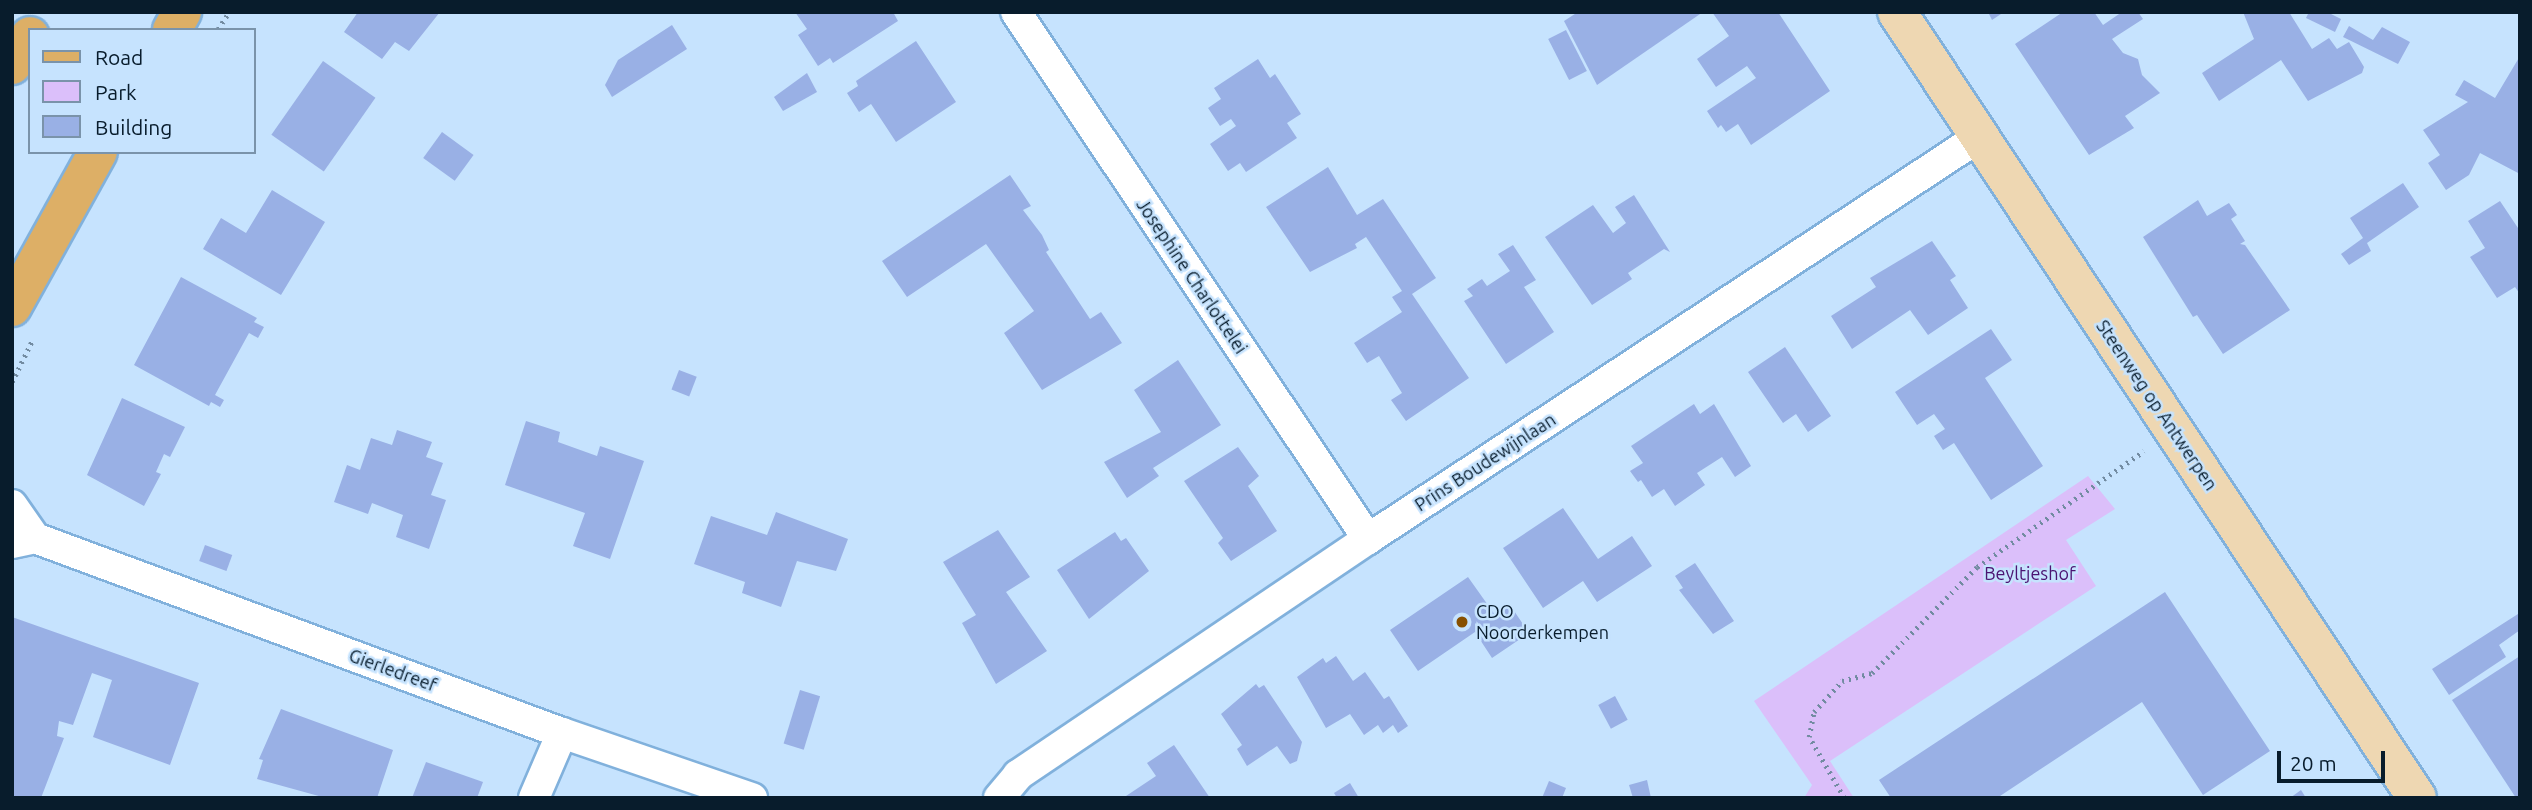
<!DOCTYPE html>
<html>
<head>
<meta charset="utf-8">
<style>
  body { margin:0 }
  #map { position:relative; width:2532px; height:810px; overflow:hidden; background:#c6e3fe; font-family:Ubuntu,sans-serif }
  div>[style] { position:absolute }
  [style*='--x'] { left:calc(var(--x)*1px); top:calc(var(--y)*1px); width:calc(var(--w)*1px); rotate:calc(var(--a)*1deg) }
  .green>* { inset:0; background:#dbbffa }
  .building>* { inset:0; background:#99b0e5; transform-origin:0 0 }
  .path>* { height:4.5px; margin-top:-2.25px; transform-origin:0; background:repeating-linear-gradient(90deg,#728ba1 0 2px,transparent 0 7px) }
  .roads { filter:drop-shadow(2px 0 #81b1dc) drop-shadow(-2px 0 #81b1dc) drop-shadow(0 2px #81b1dc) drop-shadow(0 -2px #81b1dc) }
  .street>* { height:30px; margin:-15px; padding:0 15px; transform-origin:15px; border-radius:15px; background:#fff }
  .secondary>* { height:38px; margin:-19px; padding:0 19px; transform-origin:19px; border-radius:19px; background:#eed7b2 }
  .primary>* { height:38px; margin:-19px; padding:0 19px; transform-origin:19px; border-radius:19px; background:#ddaf66 }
  .dots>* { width:19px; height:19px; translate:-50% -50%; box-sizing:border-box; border:4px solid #c6e3fe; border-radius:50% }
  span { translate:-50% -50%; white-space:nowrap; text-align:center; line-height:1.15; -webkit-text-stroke:5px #c6e3fe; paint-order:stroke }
  .street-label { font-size:18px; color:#081c2c }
  .park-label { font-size:18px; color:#4b1472 }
  .poi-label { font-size:18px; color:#081c2c }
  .left { translate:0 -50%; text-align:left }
  .frame { position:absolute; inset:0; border:14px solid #081c2c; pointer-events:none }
  .legend { position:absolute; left:28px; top:28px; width:228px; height:126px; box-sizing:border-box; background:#c6e3fe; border:2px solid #7a93aa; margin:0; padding:9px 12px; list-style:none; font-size:21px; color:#081c2c }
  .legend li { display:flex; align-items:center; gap:14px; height:35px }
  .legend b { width:35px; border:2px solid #7a93aa }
  .scale { position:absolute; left:2277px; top:751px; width:108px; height:32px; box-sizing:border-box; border:4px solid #081c2c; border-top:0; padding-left:9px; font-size:21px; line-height:24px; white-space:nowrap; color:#081c2c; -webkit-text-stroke:5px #c6e3fe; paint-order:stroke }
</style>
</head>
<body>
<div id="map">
  <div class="green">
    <i style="clip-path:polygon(2088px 476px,2115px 509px,2066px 540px,2096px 586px,1830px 761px,1854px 798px,1804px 798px,1812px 785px,1754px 701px)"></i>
  </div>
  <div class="building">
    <i style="clip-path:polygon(358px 12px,440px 12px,409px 51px,395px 42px,382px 59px,344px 32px)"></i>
    <i style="clip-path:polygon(795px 12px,893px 12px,898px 21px,833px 63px,830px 58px,818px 66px,798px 35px,807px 29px)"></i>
    <i style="clip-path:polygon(1578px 12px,1703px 12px,1597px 85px,1564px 21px)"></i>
    <i style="clip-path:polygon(1712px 12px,1778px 12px,1830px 91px,1751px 145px,1738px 124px,1726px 132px,1721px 125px,1718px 128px,1707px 111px,1756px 78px,1747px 66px,1716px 87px,1697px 59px,1729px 36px)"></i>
    <i style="clip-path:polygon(1988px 12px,2004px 12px,1992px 20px)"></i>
    <i style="clip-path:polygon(2063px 12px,2094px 12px,2103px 25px,2122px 12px,2138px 12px,2143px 19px,2112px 39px,2123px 53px,2138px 59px,2142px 75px,2160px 93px,2125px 116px,2134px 128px,2089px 155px,2015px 44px)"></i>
    <i style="clip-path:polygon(2243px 12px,2289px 12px,2312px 49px,2329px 38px,2337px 49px,2349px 42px,2364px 67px,2362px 73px,2308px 101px,2281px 60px,2219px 101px,2202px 73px,2254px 39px)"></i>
    <i style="clip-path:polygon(2309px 12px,2327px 12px,2341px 19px,2335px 32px,2306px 18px)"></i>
    <i style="clip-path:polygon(672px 25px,687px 49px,612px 97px,605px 85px,618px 60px)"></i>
    <i style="clip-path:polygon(2349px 26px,2373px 40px,2382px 27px,2410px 42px,2398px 64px,2343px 37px)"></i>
    <i style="left:1566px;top:30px;width:46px;height:20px;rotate:63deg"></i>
    <i style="clip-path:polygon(916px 41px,956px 102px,896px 142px,871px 104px,859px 112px,847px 93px,858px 86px,856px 81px)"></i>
    <i style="clip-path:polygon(2520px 56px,2520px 174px,2480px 153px,2469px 175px,2446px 190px,2428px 163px,2440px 155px,2423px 130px,2468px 102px,2455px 95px,2464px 80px,2495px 98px)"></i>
    <i style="clip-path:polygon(1258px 59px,1270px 78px,1275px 74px,1301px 114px,1287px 123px,1297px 138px,1246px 172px,1240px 163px,1228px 171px,1210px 144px,1236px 126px,1231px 119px,1220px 126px,1208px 108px,1221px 99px,1214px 88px)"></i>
    <i style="left:323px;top:61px;width:64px;height:90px;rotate:35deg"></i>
    <i style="clip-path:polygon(807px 73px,817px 92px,783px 111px,774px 97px)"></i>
    <i style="left:442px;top:132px;width:39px;height:32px;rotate:36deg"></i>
    <i style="clip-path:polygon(1328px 167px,1357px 215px,1383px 199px,1436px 278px,1412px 294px,1469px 378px,1406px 421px,1391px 400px,1402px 393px,1379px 356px,1367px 363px,1354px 343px,1402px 312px,1392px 297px,1402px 291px,1366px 237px,1355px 244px,1357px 248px,1310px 272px,1266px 207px)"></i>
    <i style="clip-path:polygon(1010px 175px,1031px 206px,1023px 210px,1042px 235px,1049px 250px,1046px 252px,1090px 319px,1101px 312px,1122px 343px,1042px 390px,1004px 333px,1034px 311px,986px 244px,907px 297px,882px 261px)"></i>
    <i style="clip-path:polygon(2403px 183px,2419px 207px,2367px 243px,2371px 251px,2349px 265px,2341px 254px,2363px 238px,2350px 218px)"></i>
    <i style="clip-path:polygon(272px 190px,325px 222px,281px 295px,203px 249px,221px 218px,246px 233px)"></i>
    <i style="clip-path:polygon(1634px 195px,1670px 252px,1664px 249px,1628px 273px,1632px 279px,1592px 305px,1545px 237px,1593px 205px,1613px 233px,1626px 223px,1615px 207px)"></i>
    <i style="clip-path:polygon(2198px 200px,2207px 216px,2229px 203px,2237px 215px,2231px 219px,2245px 241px,2240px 244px,2245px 245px,2290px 310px,2223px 354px,2197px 315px,2193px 317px,2143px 237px)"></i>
    <i style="clip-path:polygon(2500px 201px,2520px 231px,2520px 294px,2515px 287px,2497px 298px,2470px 257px,2485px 248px,2468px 221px)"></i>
    <i style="clip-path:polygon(1932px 241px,1956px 276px,1950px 280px,1968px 308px,1928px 335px,1910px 310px,1852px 349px,1831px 316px,1876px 287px,1870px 278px)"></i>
    <i style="clip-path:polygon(1513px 245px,1536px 280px,1524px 287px,1554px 332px,1506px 364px,1464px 301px,1473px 296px,1467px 289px,1482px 279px,1487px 286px,1510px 271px,1498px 254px)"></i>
    <i style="clip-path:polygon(181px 277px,257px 318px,254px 322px,264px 327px,258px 338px,249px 333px,215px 395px,224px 400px,220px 407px,211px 402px,209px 406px,134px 365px)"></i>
    <i style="clip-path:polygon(1991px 329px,2012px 360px,1985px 378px,2043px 466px,1991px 500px,1954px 443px,1943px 450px,1934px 436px,1945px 429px,1934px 414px,1917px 425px,1895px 392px)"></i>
    <i style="clip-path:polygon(1785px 347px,1831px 416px,1808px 432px,1796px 414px,1783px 423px,1748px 372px)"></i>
    <i style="clip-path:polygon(1178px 360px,1221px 425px,1153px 468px,1159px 476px,1127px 498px,1104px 462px,1161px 432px,1134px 390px)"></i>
    <i style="left:679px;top:370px;width:19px;height:21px;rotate:21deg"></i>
    <i style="clip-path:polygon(122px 398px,185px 427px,170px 457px,164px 454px,156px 472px,161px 474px,144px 506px,87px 475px)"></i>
    <i style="clip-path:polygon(1694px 404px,1700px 414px,1714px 404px,1751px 466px,1735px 477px,1722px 457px,1697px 473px,1705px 485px,1675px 506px,1664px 489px,1652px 497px,1641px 480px,1638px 482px,1630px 471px,1643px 463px,1631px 446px)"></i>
    <i style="clip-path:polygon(526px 421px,560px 432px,558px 442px,597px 456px,600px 446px,644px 461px,610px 559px,573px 546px,585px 513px,505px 485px)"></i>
    <i style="clip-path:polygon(397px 430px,432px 442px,426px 457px,443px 463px,431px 495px,446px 500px,429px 549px,396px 537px,403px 515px,372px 503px,368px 514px,334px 502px,347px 465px,360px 470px,371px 438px,392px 445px)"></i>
    <i style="clip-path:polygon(1238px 447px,1259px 476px,1248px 486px,1277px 531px,1231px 561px,1218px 543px,1223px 538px,1184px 481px)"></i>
    <i style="clip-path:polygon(1563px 508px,1598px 559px,1632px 536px,1652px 566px,1597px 602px,1583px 581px,1543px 608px,1503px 548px)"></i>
    <i style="clip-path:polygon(776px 512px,848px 539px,836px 571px,797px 561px,781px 607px,742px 593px,745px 582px,694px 564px,711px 516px,767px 535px)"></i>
    <i style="clip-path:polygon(998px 530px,1030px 577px,1006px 592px,1047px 651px,996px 684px,962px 623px,976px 615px,943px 562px)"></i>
    <i style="clip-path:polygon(1115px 532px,1121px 541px,1126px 538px,1149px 571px,1089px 619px,1057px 570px)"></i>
    <i style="left:205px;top:545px;width:29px;height:17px;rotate:20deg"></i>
    <i style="clip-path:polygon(1695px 563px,1734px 621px,1713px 634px,1679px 590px,1683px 588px,1675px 576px)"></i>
    <i style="clip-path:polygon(1468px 577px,1495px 615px,1510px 605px,1529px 633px,1492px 658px,1475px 632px,1418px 671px,1390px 630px)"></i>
    <i style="clip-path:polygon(2165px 592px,2270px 751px,2203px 795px,2142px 702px,1997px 798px,1891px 798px,1879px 780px)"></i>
    <i style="clip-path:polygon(2518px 614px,2520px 630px,2499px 645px,2506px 657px,2449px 695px,2432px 669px)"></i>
    <i style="clip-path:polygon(12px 617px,199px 683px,170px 765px,93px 737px,112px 680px,92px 673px,73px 725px,59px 721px,57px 736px,64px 738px,41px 798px,12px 798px)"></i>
    <i style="clip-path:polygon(1336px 656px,1353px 681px,1365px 672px,1384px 699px,1389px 696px,1408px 726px,1398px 733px,1393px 725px,1383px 733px,1378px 725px,1364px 735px,1350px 714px,1326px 728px,1297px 677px,1323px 658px,1326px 663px)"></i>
    <i style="clip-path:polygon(2520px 656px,2520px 798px,2516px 798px,2452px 700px)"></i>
    <i style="clip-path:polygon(1256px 684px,1259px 688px,1264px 685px,1302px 742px,1297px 761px,1290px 764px,1277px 746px,1247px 766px,1237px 749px,1242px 745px,1221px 714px)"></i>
    <i style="left:800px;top:690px;width:21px;height:56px;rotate:17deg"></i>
    <i style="left:1615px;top:696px;width:27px;height:19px;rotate:62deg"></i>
    <i style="clip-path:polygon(281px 709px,393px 750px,377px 798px,326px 798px,257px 779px,263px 760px,259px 759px)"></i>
    <i style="clip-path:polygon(1174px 745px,1210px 798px,1123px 798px,1156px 776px,1147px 763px)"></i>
    <i style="clip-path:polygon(426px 762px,483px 782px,477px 798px,412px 798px)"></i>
    <i style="clip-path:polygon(1647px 780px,1651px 798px,1633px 798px,1629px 785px)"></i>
    <i style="clip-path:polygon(1549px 781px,1566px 788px,1562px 798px,1542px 798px)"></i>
    <i style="clip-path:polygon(1350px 783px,1359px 798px,1337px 798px,1334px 793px)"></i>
    <i style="clip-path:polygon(2301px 790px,2306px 798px,2290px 798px)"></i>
  </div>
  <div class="path">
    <i style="--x:218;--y:29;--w:20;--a:-57"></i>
    <i style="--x:12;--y:382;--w:48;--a:-64"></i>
    <i style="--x:1844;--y:798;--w:70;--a:-119.8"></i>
    <i style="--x:1809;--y:737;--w:25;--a:-79"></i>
    <i style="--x:1814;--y:712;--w:42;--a:-47.9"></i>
    <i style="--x:1842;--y:681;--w:31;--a:-15"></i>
    <i style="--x:1872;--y:673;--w:149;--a:-45.3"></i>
    <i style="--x:1977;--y:567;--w:203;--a:-34.8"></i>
  </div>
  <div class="roads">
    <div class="street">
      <i style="--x:1016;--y:12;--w:634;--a:56.26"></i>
      <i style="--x:12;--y:505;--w:40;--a:55.1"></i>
      <i style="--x:12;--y:543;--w:24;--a:-12"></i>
      <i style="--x:35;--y:538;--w:562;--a:20.31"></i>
      <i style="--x:562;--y:733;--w:201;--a:18.9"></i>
      <i style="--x:534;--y:798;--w:71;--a:-66.7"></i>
      <i style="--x:999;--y:798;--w:30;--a:-50"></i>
      <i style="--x:1018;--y:775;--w:422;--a:-34"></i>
      <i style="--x:1368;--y:539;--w:731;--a:-33.34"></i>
    </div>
    <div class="secondary">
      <i style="--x:1897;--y:12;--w:942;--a:56.51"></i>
    </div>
    <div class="primary">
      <i style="--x:172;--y:30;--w:21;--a:-61"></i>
      <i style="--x:12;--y:65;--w:34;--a:-58"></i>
      <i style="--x:12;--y:307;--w:177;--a:-61"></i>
    </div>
  </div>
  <div class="dots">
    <i style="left:1462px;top:622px;background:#875000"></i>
  </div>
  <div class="street-label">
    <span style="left:1192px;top:276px;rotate:56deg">Josephine Charlottelei</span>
    <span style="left:2157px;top:405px;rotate:56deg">Steenweg op Antwerpen</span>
    <span style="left:1485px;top:462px;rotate:-33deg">Prins Boudewijnlaan</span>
    <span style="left:393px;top:670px;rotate:20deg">Gierledreef</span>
  </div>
  <div class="park-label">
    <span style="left:2030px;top:573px">Beyltjeshof</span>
  </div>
  <div class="poi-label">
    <span class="left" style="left:1476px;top:622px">CDO<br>Noorderkempen</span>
  </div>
  <div class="frame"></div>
  <ul class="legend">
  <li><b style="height:9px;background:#ddaf66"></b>Road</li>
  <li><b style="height:19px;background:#dbbffa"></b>Park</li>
  <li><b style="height:19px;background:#99b0e5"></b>Building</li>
  </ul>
  <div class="scale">20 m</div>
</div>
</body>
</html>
